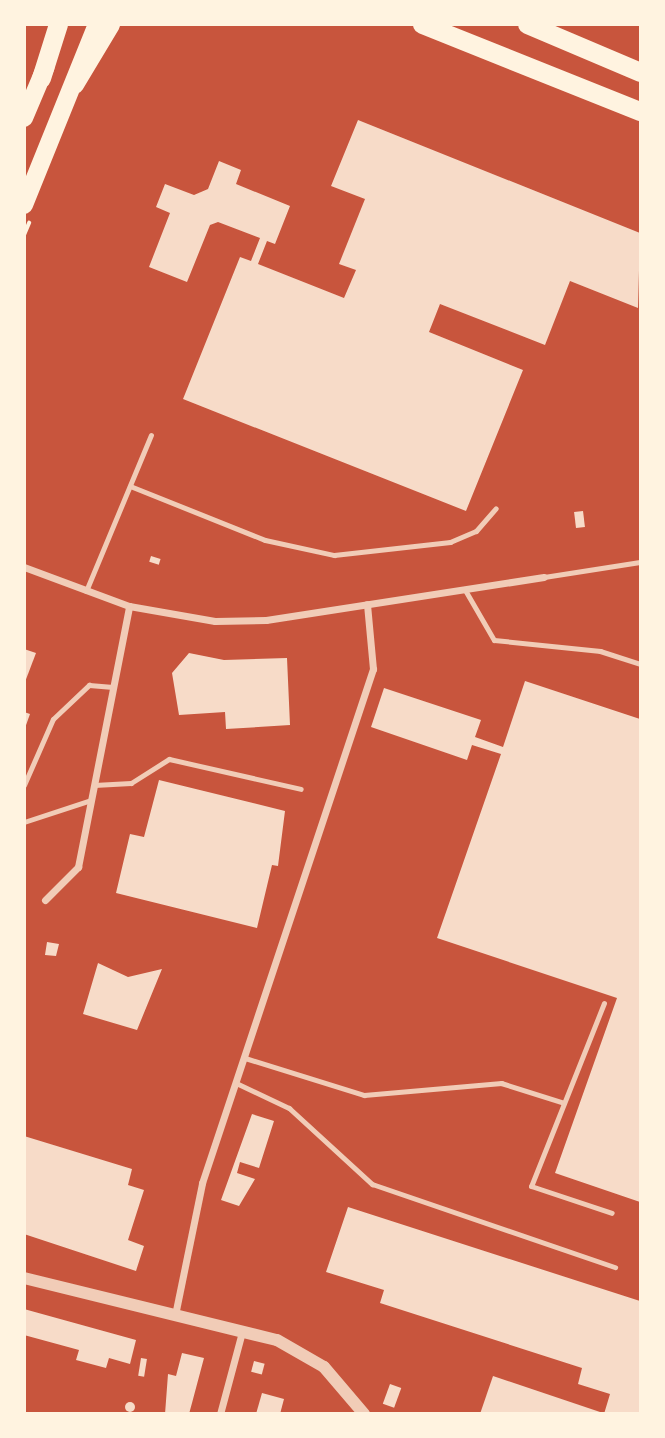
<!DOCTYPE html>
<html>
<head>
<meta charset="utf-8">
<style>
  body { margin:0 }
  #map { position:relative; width:665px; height:1438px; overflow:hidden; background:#c8553d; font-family:Cabin,sans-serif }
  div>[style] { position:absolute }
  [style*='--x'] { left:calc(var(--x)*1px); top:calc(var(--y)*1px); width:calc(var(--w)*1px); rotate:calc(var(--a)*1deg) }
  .building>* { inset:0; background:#f7dbc8; transform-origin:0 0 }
  .round { border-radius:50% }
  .path>* { height:3.5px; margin:-1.75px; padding:0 1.75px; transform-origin:1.75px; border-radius:1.75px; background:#fff3e0 }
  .service>* { height:5px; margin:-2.5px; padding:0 2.5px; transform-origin:2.5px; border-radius:2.5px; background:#f1ccb7 }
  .minor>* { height:7px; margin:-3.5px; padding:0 3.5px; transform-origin:3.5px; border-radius:3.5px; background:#f1ccb7 }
  .tertiary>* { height:12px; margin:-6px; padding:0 6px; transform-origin:6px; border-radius:6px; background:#f1ccb7 }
  .primary>* { height:18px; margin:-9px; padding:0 9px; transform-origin:9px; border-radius:9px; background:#fff3e0 }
  .trunk>* { height:19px; margin:-9.5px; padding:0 9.5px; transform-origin:9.5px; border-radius:9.5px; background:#fff3e0 }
  span { translate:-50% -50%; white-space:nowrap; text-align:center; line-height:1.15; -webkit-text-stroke:7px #fff3e0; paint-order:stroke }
  .frame { position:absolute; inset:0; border:26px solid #fff3e0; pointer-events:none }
</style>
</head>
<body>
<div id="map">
  <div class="building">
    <i style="clip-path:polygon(358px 120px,640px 233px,638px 308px,570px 281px,545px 345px,440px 304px,429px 332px,523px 370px,466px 511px,183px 399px,240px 257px,251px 261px,260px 238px,218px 222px,210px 225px,187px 282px,149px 267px,170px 213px,156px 207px,165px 184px,194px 195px,208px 189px,219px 161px,241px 170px,236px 184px,290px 206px,275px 244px,267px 241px,258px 264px,344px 298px,356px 270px,339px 264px,365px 199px,331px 186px)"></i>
    <i style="left:583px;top:511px;width:16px;height:9px;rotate:83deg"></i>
    <i style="left:151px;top:556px;width:10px;height:6px;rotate:17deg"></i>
    <i style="clip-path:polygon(24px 649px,36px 653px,25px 682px,24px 682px)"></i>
    <i style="clip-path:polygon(189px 653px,224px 660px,287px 658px,290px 725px,226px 729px,225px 712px,179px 715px,172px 673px)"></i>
    <i style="clip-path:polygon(525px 681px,640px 719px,640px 1202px,555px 1173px,617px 998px,437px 938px,501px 754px,472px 745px,467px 760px,371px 727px,384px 688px,481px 720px,475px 737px,503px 747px)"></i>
    <i style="clip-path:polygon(24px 712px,30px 714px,25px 728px,24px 728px)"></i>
    <i style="clip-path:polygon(159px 780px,285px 811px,278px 866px,272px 865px,257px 928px,116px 893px,130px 834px,144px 837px)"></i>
    <i style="clip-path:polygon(47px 942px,59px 944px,56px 956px,45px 955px)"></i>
    <i style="clip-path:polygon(98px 963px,128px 977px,162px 969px,137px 1030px,83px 1014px)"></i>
    <i style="clip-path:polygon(252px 1114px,274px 1121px,259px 1168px,240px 1162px,237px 1173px,255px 1179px,239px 1206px,221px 1200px)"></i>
    <i style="clip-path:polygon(24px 1136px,132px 1169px,128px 1185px,144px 1190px,128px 1240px,144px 1246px,136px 1271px,24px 1234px)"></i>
    <i style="clip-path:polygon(348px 1207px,640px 1301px,640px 1414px,604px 1414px,610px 1394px,578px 1384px,582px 1368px,380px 1303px,384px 1290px,326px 1272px)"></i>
    <i style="clip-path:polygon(24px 1309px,136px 1340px,130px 1364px,109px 1358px,106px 1368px,76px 1360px,79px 1350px,24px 1335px)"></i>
    <i style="clip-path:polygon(182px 1353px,204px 1358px,192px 1403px,189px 1414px,165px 1414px,168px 1374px,176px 1376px)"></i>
    <i style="left:141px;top:1358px;width:6px;height:18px;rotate:9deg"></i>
    <i style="left:254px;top:1361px;width:11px;height:11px;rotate:15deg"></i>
    <i style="clip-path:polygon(493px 1376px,603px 1413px,602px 1414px,480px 1414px)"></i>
    <i style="left:390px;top:1384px;width:12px;height:21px;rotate:20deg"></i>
    <i style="clip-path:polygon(262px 1393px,284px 1399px,280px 1414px,256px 1414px)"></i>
    <i class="round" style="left:125px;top:1402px;width:10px;height:10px"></i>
  </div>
  <div class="path">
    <i style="--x:24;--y:235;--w:13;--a:-67"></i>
  </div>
  <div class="service">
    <i style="--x:130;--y:486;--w:145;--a:21.8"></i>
    <i style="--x:265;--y:540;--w:71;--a:12.3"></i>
    <i style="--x:334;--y:555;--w:117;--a:-6.4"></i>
    <i style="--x:450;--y:542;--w:28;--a:-23"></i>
    <i style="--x:476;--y:531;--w:30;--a:-49"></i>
    <i style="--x:544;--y:577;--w:97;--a:-8.9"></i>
    <i style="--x:465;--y:590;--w:58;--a:59.9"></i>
    <i style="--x:494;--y:640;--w:107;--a:5.9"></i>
    <i style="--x:600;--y:651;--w:42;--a:18"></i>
    <i style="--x:86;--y:591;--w:169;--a:-67.4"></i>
    <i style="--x:24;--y:785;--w:72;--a:-66.3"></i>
    <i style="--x:53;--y:719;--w:50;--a:-43.4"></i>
    <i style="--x:89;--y:685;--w:24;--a:5"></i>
    <i style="--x:94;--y:785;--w:37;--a:-3"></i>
    <i style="--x:131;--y:783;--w:45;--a:-32.3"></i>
    <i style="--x:169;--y:759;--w:135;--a:12.8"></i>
    <i style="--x:24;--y:822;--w:71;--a:-18.2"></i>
    <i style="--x:604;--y:1003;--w:197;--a:111.7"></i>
    <i style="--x:531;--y:1186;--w:85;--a:18.4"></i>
    <i style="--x:245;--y:1058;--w:125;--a:17.3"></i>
    <i style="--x:364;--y:1095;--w:138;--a:-5"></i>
    <i style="--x:501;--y:1083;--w:66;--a:17.6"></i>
    <i style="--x:236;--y:1083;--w:59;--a:25.3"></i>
    <i style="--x:289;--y:1108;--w:113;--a:42.5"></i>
    <i style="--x:372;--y:1184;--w:257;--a:18.9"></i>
  </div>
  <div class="minor">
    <i style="--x:24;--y:567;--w:112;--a:20.4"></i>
    <i style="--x:129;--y:606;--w:87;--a:9.9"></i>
    <i style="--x:215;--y:621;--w:51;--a:-1.1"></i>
    <i style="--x:266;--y:620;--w:281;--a:-8.8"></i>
    <i style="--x:45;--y:900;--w:47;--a:-45"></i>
    <i style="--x:78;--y:867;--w:266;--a:-78.9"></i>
    <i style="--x:175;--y:1315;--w:135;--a:-78.4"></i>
    <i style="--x:202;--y:1183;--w:542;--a:-71.6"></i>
    <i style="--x:373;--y:669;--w:65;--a:-95.3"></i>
    <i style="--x:220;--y:1414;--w:85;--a:-75"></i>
  </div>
  <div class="tertiary">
    <i style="--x:24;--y:1278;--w:260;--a:13.8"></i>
    <i style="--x:277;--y:1340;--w:54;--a:29.9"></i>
    <i style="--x:324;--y:1367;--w:62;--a:49.6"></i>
  </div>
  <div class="primary">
    <i style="--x:24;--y:118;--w:56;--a:-67.1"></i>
    <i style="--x:24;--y:205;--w:195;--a:-68"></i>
  </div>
  <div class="trunk">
    <i style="--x:422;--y:24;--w:235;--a:21.8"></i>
    <i style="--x:527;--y:24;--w:123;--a:23"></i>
    <i style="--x:41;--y:78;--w:57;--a:-72.5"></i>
    <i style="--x:74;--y:84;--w:70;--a:-59"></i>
  </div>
  <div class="frame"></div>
</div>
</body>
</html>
